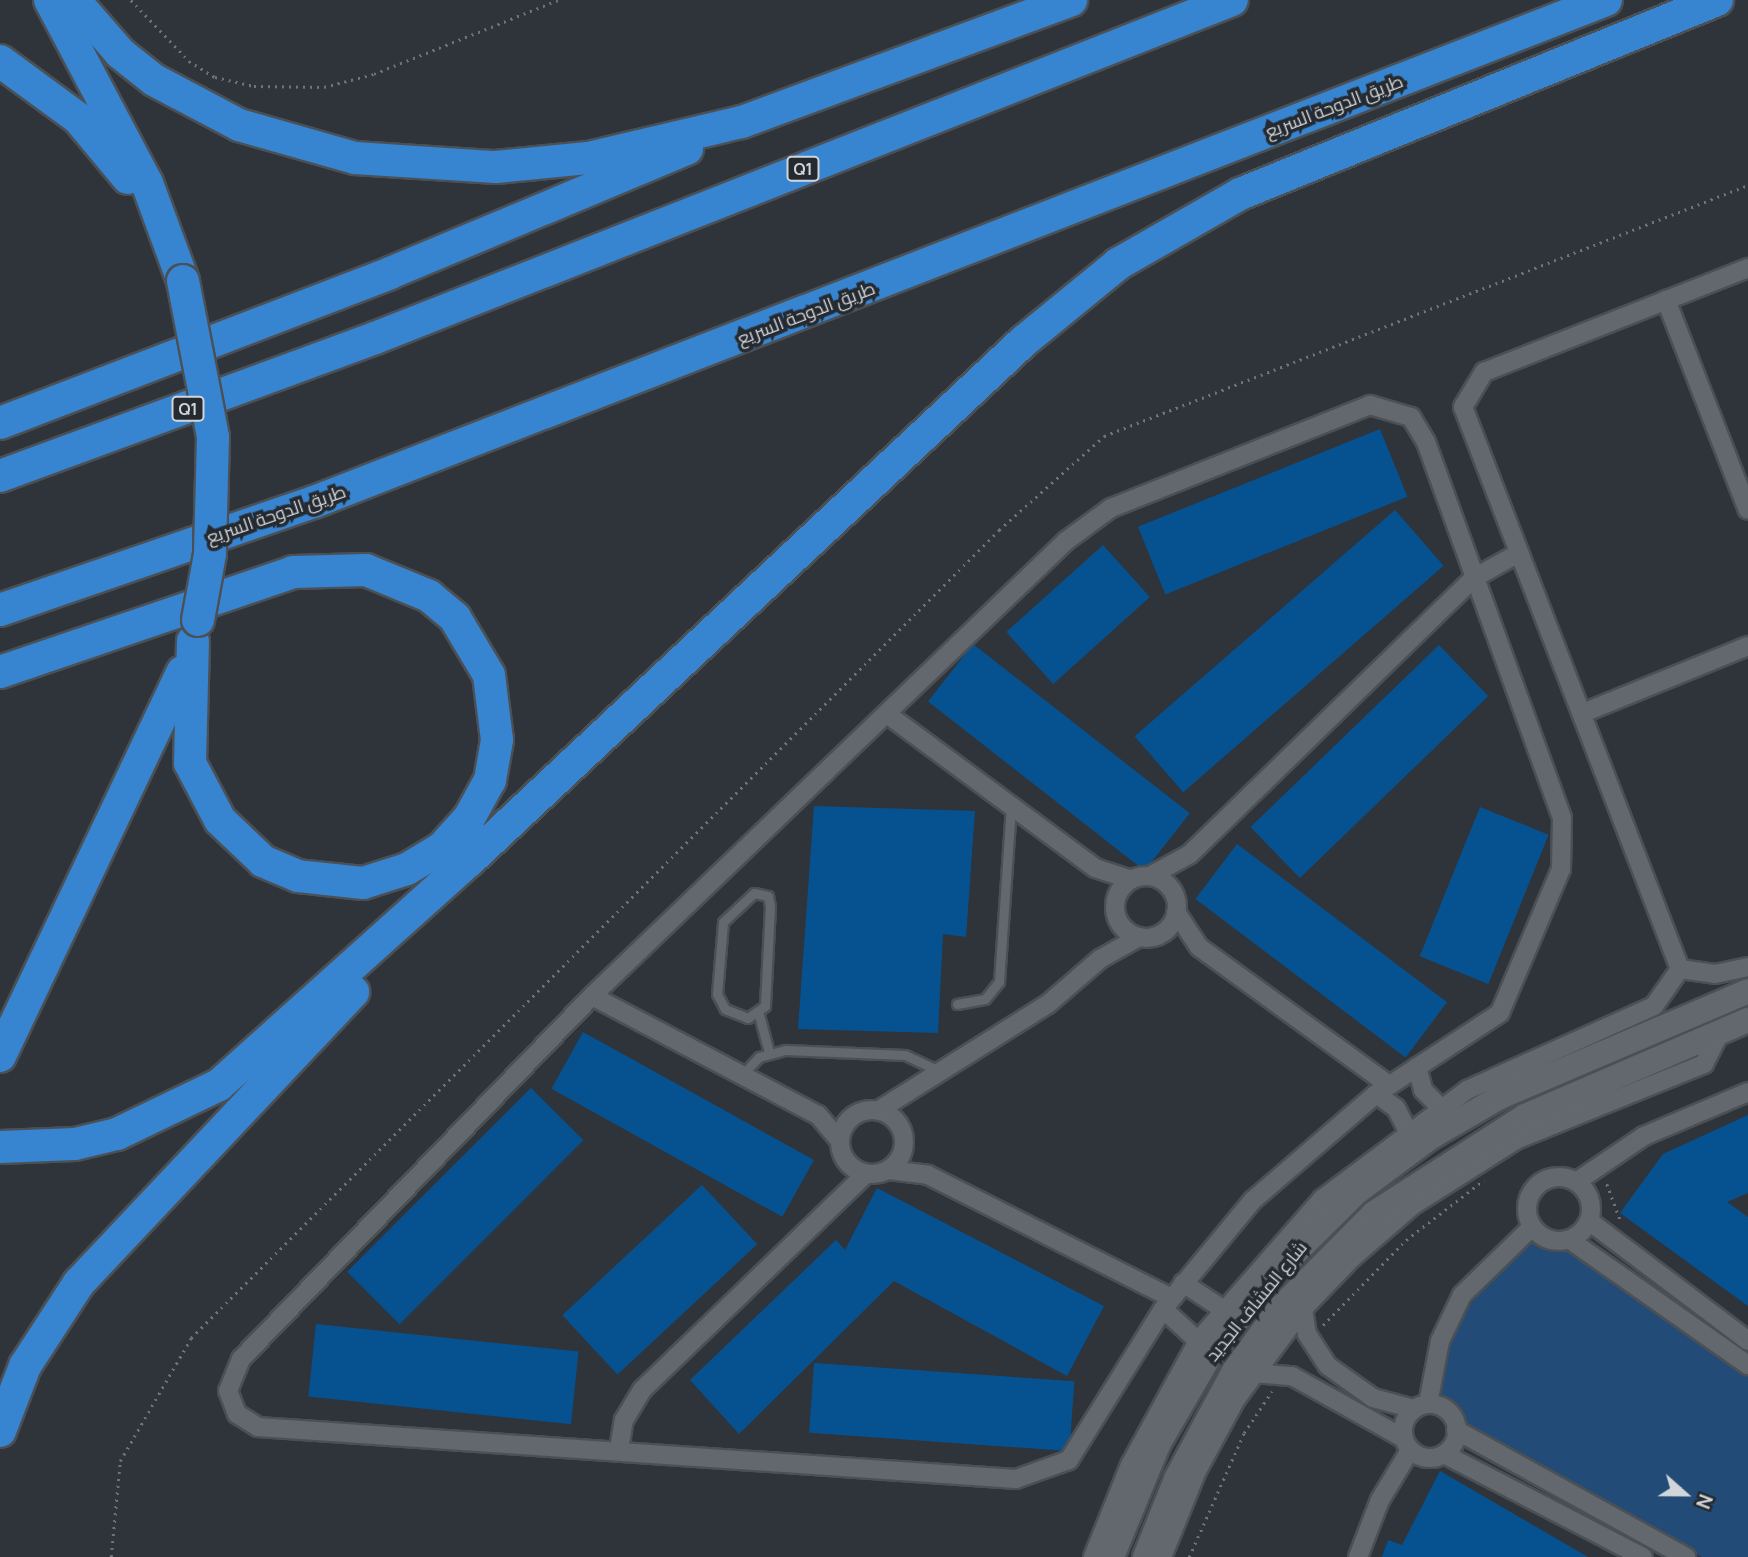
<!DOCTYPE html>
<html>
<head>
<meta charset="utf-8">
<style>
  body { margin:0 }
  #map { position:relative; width:1748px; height:1557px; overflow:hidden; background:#2f343a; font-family:Manrope,Cairo,sans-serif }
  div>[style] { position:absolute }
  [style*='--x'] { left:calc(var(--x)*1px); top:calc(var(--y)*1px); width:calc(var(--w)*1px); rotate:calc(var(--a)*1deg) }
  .green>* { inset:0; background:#224c77 }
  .building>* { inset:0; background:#065291; transform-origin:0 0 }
  .path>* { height:2.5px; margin-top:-1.25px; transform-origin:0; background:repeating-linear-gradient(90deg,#6f7479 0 2px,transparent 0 7px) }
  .roads { filter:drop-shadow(2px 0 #4b5055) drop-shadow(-2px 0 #4b5055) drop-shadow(0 2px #4b5055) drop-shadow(0 -2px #4b5055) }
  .lane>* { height:9px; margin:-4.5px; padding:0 4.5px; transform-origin:4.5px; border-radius:4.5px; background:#63686f }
  .street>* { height:18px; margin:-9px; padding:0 9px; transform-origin:9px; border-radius:9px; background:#63686f }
  .street>.ring { margin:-9px; padding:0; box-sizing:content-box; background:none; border:18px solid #63686f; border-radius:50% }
  .secondary>* { height:24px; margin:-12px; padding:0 12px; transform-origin:12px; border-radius:12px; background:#63686f }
  .highway>* { height:32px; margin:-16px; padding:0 16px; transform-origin:16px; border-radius:16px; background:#3784d1 }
  .bridges { filter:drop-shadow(2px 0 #4b5055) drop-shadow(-2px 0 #4b5055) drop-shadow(0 2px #4b5055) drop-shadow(0 -2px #4b5055) }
  .highway-bridge>* { height:32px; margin:-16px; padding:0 16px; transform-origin:16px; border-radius:16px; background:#3784d1 }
  span { translate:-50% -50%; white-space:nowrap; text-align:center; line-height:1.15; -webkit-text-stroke:7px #252a30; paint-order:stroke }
  .shield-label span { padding:2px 5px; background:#252a30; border:2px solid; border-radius:5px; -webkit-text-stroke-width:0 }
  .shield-label { font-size:16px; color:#d2d6d9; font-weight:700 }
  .street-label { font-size:18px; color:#d2d6d9 }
  .north { position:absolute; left:1650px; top:1459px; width:70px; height:70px; -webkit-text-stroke:5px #252a30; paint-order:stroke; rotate:111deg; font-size:19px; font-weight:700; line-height:28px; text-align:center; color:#d2d6d9 }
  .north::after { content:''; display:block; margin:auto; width:24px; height:32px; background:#d2d6d9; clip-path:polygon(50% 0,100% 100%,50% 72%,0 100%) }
</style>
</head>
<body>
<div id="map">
  <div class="green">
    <i style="clip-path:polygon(1526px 1238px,1577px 1251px,1748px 1375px,1748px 1557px,1702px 1557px,1605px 1508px,1473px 1432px,1438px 1395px,1454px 1324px)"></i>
  </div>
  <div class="building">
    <i style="left:1380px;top:429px;width:73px;height:261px;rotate:68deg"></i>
    <i style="left:1395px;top:510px;width:74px;height:345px;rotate:49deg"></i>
    <i style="left:1103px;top:545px;width:70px;height:130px;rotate:48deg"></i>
    <i style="left:973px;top:644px;width:275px;height:73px;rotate:38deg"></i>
    <i style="left:1439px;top:645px;width:71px;height:262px;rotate:46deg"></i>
    <i style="clip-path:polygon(814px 806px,975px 811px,966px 937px,943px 934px,938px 1033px,798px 1029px)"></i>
    <i style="left:1480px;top:807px;width:74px;height:161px;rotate:22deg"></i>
    <i style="left:1237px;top:844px;width:263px;height:69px;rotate:37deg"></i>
    <i style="left:583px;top:1032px;width:264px;height:65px;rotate:29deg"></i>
    <i style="left:531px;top:1088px;width:74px;height:260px;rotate:45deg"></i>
    <i style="clip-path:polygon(1748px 1115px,1748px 1193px,1727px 1202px,1748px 1217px,1748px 1306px,1620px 1213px,1663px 1154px)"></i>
    <i style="left:702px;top:1185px;width:81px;height:191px;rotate:47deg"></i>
    <i style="clip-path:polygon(877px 1188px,1104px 1306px,1067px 1376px,894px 1281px,739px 1434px,690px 1380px,836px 1240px,845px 1250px)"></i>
    <i style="left:316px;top:1324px;width:264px;height:73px;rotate:6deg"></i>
    <i style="left:814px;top:1363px;width:261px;height:70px;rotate:4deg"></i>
    <i style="clip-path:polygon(1440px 1471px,1588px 1557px,1382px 1557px,1388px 1540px,1402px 1545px)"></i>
  </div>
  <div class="path">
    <i style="--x:131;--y:0;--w:84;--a:46.4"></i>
    <i style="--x:189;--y:61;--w:31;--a:32"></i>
    <i style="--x:215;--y:77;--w:40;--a:13"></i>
    <i style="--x:254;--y:86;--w:70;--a:0.8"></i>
    <i style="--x:324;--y:87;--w:52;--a:-14.6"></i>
    <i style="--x:374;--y:74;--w:198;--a:-21.9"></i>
    <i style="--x:1607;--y:1184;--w:40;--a:69.8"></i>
    <i style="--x:1323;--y:1325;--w:119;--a:-45.7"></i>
    <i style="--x:1406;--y:1240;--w:98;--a:-37.6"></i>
    <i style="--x:111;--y:1557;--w:96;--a:-84.6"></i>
    <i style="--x:120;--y:1461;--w:142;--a:-60"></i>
    <i style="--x:191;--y:1338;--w:1143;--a:-45"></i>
    <i style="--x:999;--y:530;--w:141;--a:-41.8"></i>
    <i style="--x:1104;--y:436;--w:691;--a:-21.29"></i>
    <i style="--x:1189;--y:1557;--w:136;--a:-66.1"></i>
    <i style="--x:1244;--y:1433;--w:50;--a:-56.3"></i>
  </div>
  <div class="roads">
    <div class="lane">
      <i style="--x:754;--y:893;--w:14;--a:12"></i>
      <i style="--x:768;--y:896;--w:10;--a:79"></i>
      <i style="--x:770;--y:906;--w:100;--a:92.9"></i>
      <i style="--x:765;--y:1006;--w:21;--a:145"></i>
      <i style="--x:748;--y:1018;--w:25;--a:-159"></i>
      <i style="--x:725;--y:1009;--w:17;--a:-118"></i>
      <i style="--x:717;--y:994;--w:72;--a:-85.2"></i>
      <i style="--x:723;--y:922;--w:42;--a:-43.1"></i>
      <i style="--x:957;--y:1004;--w:28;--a:-10"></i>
      <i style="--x:985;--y:999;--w:22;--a:-51"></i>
      <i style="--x:999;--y:982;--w:176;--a:-86.1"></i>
      <i style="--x:759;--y:1015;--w:39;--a:75"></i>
      <i style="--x:742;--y:1075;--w:25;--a:-47"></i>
      <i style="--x:759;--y:1057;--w:28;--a:-15"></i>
      <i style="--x:786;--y:1050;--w:119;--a:2.4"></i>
      <i style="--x:905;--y:1055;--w:38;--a:25"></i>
    </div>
    <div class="street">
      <i style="--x:1666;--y:300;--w:225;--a:68.7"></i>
      <i style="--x:1370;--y:405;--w:43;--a:16.3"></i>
      <i style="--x:1411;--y:417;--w:29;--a:59"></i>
      <i style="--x:1426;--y:442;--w:400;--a:70.1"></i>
      <i style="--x:1562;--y:818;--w:51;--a:91.1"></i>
      <i style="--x:1561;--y:869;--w:156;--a:113"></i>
      <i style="--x:1500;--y:1013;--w:148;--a:146.8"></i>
      <i style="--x:1376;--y:1094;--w:162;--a:139.2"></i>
      <i style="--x:1253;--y:1200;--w:141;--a:129.5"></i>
      <i style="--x:1163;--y:1309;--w:178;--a:121.9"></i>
      <i style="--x:1069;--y:1460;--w:56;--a:160.3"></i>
      <i style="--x:1016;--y:1479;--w:760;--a:-176.08"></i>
      <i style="--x:258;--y:1427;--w:25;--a:-148"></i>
      <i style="--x:237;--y:1414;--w:25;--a:-111"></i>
      <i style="--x:228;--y:1391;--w:35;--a:-68"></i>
      <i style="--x:241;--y:1359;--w:505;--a:-45.96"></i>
      <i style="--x:592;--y:996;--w:657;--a:-43.83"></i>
      <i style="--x:1066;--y:541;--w:56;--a:-36.3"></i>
      <i style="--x:1111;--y:508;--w:279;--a:-21.7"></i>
      <i style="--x:1583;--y:713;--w:178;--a:-22.1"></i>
      <i style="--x:887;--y:714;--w:259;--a:36.5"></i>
      <i style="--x:1095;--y:868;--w:38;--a:18"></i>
      <i class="ring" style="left:1115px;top:876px;width:44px;height:44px"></i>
      <i style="--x:1150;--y:876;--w:46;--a:-28.8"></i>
      <i style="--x:1190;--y:854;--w:396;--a:-44.2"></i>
      <i style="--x:1474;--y:578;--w:49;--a:-29.2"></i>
      <i style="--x:1176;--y:912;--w:42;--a:56.7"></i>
      <i style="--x:1199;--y:947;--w:235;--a:36"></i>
      <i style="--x:1680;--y:969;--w:602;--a:-111.11"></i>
      <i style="--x:1463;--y:407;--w:41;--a:-59"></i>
      <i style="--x:1484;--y:372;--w:284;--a:-21.5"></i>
      <i style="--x:592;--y:996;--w:255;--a:27.8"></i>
      <i style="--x:818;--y:1115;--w:34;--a:50"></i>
      <i style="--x:1417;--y:1067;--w:24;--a:75"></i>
      <i style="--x:1423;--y:1090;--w:23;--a:45"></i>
      <i style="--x:1376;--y:1094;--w:24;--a:35"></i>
      <i style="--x:1396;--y:1108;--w:25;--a:63"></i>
      <i class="ring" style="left:840px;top:1110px;width:46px;height:46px"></i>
      <i style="--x:879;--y:1110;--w:199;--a:-32.1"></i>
      <i style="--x:1048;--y:1004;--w:69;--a:-40.9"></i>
      <i style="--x:1100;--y:959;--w:45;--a:-29.4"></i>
      <i style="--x:889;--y:1170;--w:39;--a:7"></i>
      <i style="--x:928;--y:1175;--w:272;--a:26.8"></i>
      <i class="ring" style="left:1527px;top:1177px;width:46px;height:46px"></i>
      <i style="--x:1576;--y:1182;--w:82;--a:-34.1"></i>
      <i style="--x:1644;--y:1136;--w:113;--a:-22.9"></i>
      <i style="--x:1589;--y:1221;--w:199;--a:37"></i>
      <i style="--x:1570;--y:1240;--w:218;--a:35.1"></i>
      <i style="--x:1183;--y:1283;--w:45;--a:33.3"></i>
      <i style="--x:1163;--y:1309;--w:47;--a:42.4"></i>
      <i style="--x:1303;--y:1309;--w:25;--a:81"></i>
      <i style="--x:1307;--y:1334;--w:38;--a:57"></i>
      <i style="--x:1328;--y:1366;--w:55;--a:35.4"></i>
      <i style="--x:1373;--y:1398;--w:42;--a:15"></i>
      <i style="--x:1254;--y:1373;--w:38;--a:5"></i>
      <i style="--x:1292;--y:1376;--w:127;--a:29.2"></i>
      <i style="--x:1428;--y:1404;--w:64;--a:-79.2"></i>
      <i style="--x:1440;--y:1341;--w:51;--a:-64.4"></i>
      <i style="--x:1462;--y:1295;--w:98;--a:-44.2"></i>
      <i class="ring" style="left:1403px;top:1404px;width:36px;height:36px"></i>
      <i style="--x:1456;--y:1430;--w:263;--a:28.9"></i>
      <i style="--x:619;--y:1450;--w:30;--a:-81"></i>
      <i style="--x:624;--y:1420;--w:35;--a:-59"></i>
      <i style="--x:642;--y:1390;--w:311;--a:-44"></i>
      <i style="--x:1444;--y:1454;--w:224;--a:27.4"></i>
      <i style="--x:1093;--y:1557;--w:99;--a:-68.1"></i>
      <i style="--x:1130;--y:1465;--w:141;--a:-61.3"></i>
      <i style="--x:1198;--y:1341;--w:189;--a:-48.9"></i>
      <i style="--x:1322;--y:1199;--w:181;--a:-36.9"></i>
      <i style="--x:1467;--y:1090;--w:205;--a:-24.2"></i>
      <i style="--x:1654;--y:1006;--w:45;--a:-54.9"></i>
      <i style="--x:1680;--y:969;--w:35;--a:8"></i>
      <i style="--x:1715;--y:974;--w:34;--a:-12"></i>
      <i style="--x:1162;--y:1557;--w:93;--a:-67.9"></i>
      <i style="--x:1197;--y:1471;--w:82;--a:-61.6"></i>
      <i style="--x:1236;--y:1399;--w:112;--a:-53.3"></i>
      <i style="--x:1303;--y:1309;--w:69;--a:-46.2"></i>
      <i style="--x:1351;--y:1259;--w:81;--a:-41"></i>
      <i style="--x:1412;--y:1206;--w:123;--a:-32.4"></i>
      <i style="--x:1516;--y:1140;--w:203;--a:-22"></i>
      <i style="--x:1704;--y:1064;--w:37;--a:-63"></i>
      <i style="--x:1358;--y:1557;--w:61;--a:-68.9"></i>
      <i style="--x:1380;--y:1500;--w:58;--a:-59"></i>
    </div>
    <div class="secondary">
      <i style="--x:1112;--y:1557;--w:123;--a:-67.6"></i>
      <i style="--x:1159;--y:1443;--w:103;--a:-59.7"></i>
      <i style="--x:1211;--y:1354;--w:96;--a:-52.2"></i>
      <i style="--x:1270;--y:1278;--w:122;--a:-44.7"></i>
      <i style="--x:1357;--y:1192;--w:92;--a:-36.6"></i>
      <i style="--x:1431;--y:1137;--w:80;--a:-30.1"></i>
      <i style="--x:1500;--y:1097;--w:270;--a:-23.1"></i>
      <i style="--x:1145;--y:1557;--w:84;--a:-68.3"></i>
      <i style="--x:1176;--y:1479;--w:123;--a:-61.8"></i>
      <i style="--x:1234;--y:1371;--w:75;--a:-54.2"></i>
      <i style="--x:1278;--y:1310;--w:136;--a:-45.3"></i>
      <i style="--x:1374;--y:1213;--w:179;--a:-32.7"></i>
      <i style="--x:1525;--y:1116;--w:243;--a:-23.3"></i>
    </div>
    <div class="highway">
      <i style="--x:50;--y:0;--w:207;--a:62.1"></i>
      <i style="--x:147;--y:183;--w:104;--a:69.8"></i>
      <i style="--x:74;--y:0;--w:70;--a:49"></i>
      <i style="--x:120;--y:53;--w:43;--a:38.5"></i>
      <i style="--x:154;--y:80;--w:96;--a:27.9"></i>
      <i style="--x:239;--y:125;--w:121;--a:15.9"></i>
      <i style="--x:355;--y:158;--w:141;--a:3.7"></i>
      <i style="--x:496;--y:167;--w:92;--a:-5.6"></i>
      <i style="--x:588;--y:158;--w:158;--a:-13.2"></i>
      <i style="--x:742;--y:122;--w:351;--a:-20.3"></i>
      <i style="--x:0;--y:61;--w:97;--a:36.2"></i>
      <i style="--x:78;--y:118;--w:78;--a:50.2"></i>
      <i style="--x:0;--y:423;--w:418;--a:-21"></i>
      <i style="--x:390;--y:273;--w:322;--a:-22.7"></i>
      <i style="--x:0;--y:476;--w:400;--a:-20.2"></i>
      <i style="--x:375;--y:338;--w:921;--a:-21.52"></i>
      <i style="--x:0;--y:610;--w:332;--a:-19"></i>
      <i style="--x:314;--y:502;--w:1386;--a:-21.23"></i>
      <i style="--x:0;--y:672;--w:310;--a:-18.8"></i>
      <i style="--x:293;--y:572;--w:73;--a:-1.6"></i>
      <i style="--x:366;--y:570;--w:68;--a:22.4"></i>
      <i style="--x:429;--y:596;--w:34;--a:40"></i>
      <i style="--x:455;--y:618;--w:66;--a:59.2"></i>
      <i style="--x:489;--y:675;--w:65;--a:83"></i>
      <i style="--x:497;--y:740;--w:41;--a:99.9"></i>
      <i style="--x:490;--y:780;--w:43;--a:118.9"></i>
      <i style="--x:469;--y:818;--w:40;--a:132"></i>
      <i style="--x:442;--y:848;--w:41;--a:149"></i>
      <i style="--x:407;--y:869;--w:46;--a:162.3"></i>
      <i style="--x:363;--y:883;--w:65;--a:-173.9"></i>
      <i style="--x:298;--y:876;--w:38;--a:-157"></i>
      <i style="--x:263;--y:861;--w:59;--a:-136.4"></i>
      <i style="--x:220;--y:820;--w:64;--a:-117.8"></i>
      <i style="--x:190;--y:763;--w:122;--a:-88.6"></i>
      <i style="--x:0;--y:1056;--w:425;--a:-64.6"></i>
      <i style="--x:0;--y:1147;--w:75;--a:-2.3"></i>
      <i style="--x:75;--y:1144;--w:43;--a:-13.4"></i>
      <i style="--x:117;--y:1134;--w:113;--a:-25.7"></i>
      <i style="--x:219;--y:1085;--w:336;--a:-41.9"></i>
      <i style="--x:469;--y:861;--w:761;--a:-43.14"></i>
      <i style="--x:1024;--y:341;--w:122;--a:-39.3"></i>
      <i style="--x:1118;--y:264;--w:141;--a:-29.8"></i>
      <i style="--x:1240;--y:194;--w:515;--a:-22.13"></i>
      <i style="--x:0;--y:1431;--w:70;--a:-69"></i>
      <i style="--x:25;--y:1366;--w:99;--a:-57"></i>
      <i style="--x:79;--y:1283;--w:400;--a:-46.7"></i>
    </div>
  </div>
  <div class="bridges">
    <div class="highway-bridge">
      <i style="--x:183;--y:281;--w:159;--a:79.1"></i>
      <i style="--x:213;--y:437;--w:117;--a:91.5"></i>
      <i style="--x:210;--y:554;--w:67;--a:100.3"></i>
    </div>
  </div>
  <div class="shield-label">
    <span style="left:803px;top:169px">Q1</span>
    <span style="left:188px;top:409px">Q1</span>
  </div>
  <div class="street-label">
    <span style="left:1334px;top:106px;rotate:-21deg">طريق الدوحة السريع</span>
    <span style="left:806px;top:313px;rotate:-21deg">طريق الدوحة السريع</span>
    <span style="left:276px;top:514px;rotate:-19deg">طريق الدوحة السريع</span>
    <span style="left:1256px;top:1301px;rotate:-51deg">شارع المشاف الجديد</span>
  </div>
  <div class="north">N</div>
</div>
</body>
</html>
